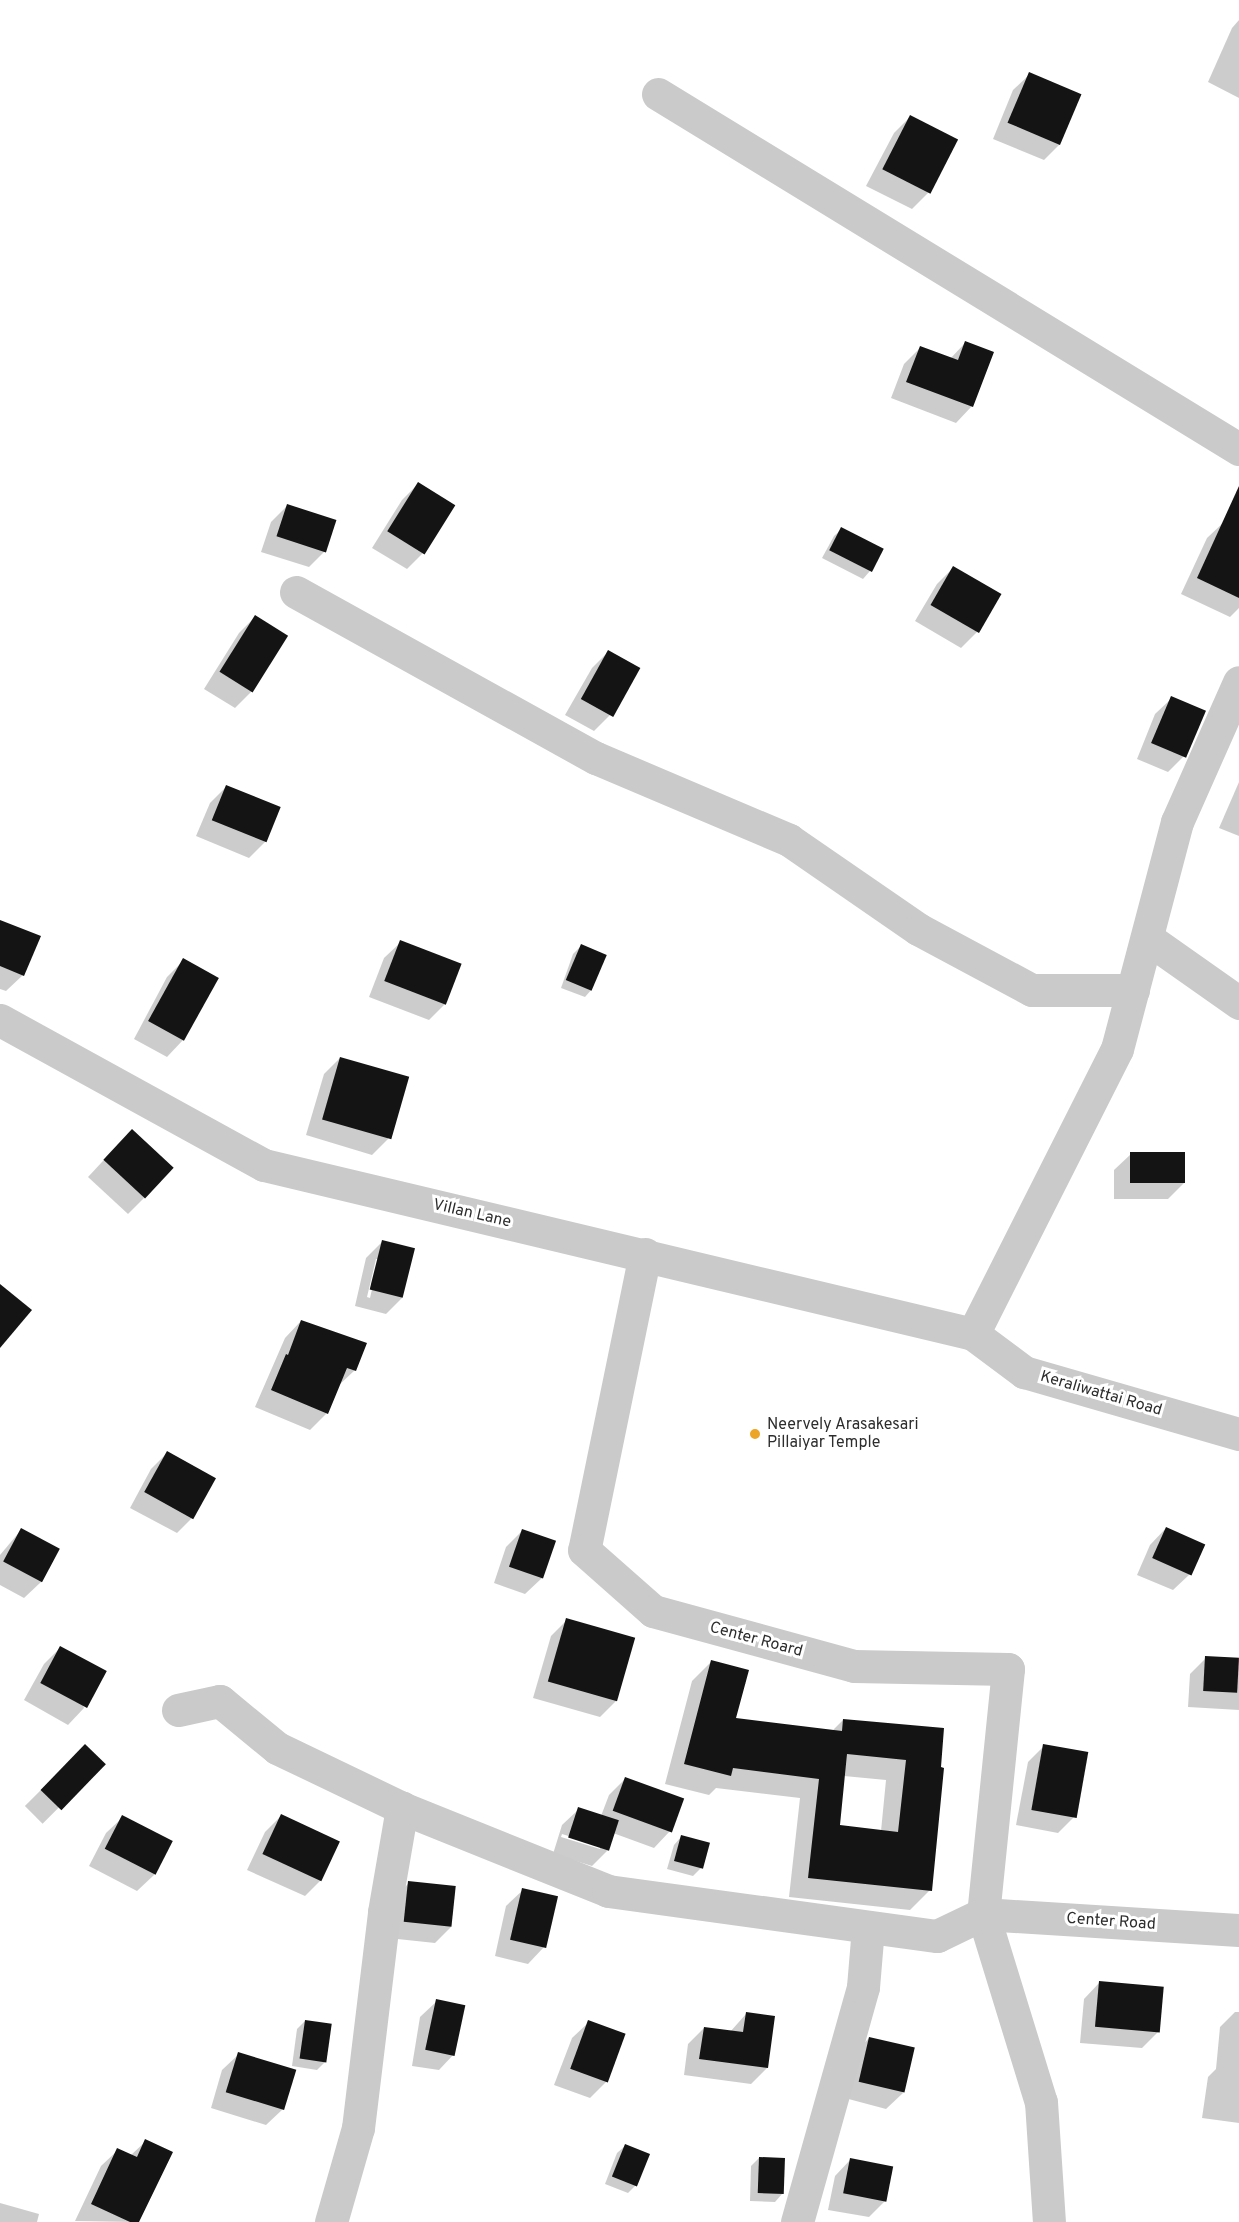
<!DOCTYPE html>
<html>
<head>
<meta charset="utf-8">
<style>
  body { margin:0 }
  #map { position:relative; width:1239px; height:2222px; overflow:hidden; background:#fff; font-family:Overpass,sans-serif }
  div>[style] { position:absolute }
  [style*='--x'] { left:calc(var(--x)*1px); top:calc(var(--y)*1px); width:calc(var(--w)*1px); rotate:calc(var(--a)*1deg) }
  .shadow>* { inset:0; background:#0003; transform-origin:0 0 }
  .building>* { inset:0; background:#141414; transform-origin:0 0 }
  .minor>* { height:33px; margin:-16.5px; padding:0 16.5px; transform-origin:16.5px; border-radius:16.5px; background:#cacaca }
  .dots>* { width:16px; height:16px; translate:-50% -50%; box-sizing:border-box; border:3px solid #fff; border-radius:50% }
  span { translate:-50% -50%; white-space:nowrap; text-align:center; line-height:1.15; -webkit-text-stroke:6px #fff; paint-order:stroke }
  .street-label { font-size:16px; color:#2d2d2d }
  .poi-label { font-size:16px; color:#2d2d2d }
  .left { translate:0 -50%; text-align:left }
</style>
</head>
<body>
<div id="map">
  <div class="shadow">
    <i style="clip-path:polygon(1239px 20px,1239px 98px,1208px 82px,1232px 28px)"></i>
    <i style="clip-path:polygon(1030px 74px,1060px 144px,1044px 160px,993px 139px,1013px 90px)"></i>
    <i style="clip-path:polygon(910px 117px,928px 193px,912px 209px,866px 186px,894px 133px)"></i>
    <i style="clip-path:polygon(965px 343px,972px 406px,956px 423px,891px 398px,904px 364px,920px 348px,950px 359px)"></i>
    <i style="clip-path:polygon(418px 484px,423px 553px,407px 569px,372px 548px,402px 500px)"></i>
    <i style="clip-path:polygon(288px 505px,325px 551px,309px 567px,261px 552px,271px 522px)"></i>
    <i style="clip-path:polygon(1224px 522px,1239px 529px,1239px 608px,1230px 617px,1181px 594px,1207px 538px)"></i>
    <i style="clip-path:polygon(842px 529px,870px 571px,863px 579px,822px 558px,834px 536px)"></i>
    <i style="clip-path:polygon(953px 568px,977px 632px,961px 648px,915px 621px,937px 584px)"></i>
    <i style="clip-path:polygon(255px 617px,286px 636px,251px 692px,235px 708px,204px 689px,239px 633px)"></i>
    <i style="clip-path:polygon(609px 651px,610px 715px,594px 731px,565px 715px,592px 668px)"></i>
    <i style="clip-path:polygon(1172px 698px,1184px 756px,1168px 772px,1137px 759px,1155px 714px)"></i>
    <i style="clip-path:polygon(1239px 782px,1239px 836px,1219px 828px)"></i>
    <i style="clip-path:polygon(226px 787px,265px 842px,249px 858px,196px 836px,210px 803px)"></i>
    <i style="clip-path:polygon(0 921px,23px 975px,6px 991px,0 989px)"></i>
    <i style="clip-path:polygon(401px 942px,445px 1004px,429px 1020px,369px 997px,384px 958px)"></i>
    <i style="clip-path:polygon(581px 946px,592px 989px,585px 997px,561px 988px,573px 954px)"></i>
    <i style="clip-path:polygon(184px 960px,183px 1040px,167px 1057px,134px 1039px,167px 977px)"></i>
    <i style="clip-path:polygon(340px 1058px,407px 1078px,388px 1139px,372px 1155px,306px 1135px,324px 1074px)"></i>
    <i style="clip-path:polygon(116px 1147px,144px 1198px,128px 1214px,88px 1177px)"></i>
    <i style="clip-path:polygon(1131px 1154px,1184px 1183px,1168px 1199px,1114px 1199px,1114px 1170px)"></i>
    <i style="clip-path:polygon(evenodd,382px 1242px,402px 1298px,386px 1314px,355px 1306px,366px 1258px,382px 1242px,376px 1259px,379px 1259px,370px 1298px,367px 1297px,376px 1259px)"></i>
    <i style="clip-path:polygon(301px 1321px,355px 1370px,338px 1386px,326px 1414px,310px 1430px,255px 1407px,285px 1338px)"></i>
    <i style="clip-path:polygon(167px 1453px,193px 1517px,177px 1533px,130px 1508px,151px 1469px)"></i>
    <i style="clip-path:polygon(1166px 1528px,1190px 1574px,1173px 1590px,1137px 1575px,1150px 1545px)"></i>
    <i style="clip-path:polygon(21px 1530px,41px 1582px,24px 1598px,0 1585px,0 1555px)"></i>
    <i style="clip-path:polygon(522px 1531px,554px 1542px,542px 1578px,525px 1594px,494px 1583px,506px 1547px)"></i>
    <i style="clip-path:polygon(567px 1620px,616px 1701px,600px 1717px,533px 1698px,551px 1636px)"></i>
    <i style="clip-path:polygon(61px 1647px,84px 1708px,68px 1725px,24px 1700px,44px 1664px)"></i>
    <i style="clip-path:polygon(1206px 1658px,1239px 1659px,1239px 1710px,1188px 1707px,1190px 1674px)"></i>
    <i style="clip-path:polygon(evenodd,712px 1661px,734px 1719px,832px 1731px,843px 1720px,943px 1729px,930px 1890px,910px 1910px,789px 1897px,800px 1798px,716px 1788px,709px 1795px,665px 1784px,692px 1681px,712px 1661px,844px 1776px,886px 1780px,881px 1831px,838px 1827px,844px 1776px)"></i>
    <i style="left:85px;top:1746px;width:25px;height:85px;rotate:45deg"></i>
    <i style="clip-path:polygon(1044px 1746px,1074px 1817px,1058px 1833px,1016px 1825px,1028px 1762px)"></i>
    <i style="clip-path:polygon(evenodd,625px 1779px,670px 1831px,654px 1848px,613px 1833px,608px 1850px,592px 1866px,553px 1854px,562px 1825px,579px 1809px,601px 1816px,609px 1795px,625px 1779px,562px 1834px,600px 1846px,600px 1849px,561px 1837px,562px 1834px)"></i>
    <i style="clip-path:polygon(281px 1816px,321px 1880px,305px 1896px,247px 1870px,265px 1832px)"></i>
    <i style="clip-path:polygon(123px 1817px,171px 1842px,154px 1875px,137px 1891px,89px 1866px,106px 1833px)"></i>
    <i style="clip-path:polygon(681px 1837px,701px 1868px,693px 1876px,667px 1869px,674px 1845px)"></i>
    <i style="clip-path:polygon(409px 1883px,451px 1927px,435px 1943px,388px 1938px,393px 1899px)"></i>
    <i style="clip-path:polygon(523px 1890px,544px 1947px,528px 1964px,495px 1956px,506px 1906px)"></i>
    <i style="clip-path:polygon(1100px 1982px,1158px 2032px,1142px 2048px,1080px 2043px,1084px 1999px)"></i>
    <i style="clip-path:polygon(437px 2001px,455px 2053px,439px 2070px,412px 2066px,420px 2017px)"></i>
    <i style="clip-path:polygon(1235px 2012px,1239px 2012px,1239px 2123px,1202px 2118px,1208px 2077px,1216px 2069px,1220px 2027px)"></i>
    <i style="clip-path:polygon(746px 2014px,767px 2068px,751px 2084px,684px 2075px,688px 2044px,704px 2028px,730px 2032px)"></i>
    <i style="clip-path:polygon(305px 2021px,325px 2062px,317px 2070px,292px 2066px,297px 2029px)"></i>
    <i style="clip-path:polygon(589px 2022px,606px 2082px,590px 2098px,554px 2085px,572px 2038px)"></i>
    <i style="clip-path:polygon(869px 2038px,903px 2093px,886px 2109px,841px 2097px,853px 2055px)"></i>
    <i style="clip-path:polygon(239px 2054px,283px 2109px,266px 2125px,211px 2108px,222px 2070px)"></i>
    <i style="clip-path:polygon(146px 2141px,137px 2222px,75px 2221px,101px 2166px,118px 2150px,131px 2155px)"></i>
    <i style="clip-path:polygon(625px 2146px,636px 2185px,628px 2193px,605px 2184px,617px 2153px)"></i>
    <i style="clip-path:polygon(759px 2158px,782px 2194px,775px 2202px,750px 2201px,751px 2166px)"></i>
    <i style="clip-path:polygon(851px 2159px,885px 2201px,869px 2217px,828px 2210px,835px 2176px)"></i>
    <i style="clip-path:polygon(0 2203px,39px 2214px,37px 2222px,0 2222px)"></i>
  </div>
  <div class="building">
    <i style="left:1029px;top:72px;width:57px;height:55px;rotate:23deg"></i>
    <i style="left:910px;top:115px;width:54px;height:61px;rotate:27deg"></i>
    <i style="clip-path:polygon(965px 341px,994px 352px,973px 407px,906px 382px,920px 346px,958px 360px)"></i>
    <i style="left:418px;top:482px;width:44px;height:58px;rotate:32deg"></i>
    <i style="clip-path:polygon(1239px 486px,1239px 598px,1197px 578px)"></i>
    <i style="left:287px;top:504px;width:52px;height:34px;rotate:18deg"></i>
    <i style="left:841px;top:527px;width:48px;height:26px;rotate:27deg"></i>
    <i style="left:953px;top:566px;width:56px;height:45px;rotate:30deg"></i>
    <i style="left:255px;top:615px;width:39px;height:67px;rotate:32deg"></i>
    <i style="left:608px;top:650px;width:37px;height:56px;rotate:29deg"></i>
    <i style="left:1171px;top:696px;width:38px;height:51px;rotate:23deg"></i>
    <i style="left:226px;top:785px;width:59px;height:38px;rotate:22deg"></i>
    <i style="clip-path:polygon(0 920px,41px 936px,24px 976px,0 966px)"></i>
    <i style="left:400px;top:940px;width:66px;height:44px;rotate:21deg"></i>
    <i style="left:581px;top:944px;width:28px;height:39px;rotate:23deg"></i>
    <i style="left:183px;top:958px;width:41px;height:72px;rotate:29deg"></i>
    <i style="left:340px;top:1057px;width:72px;height:65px;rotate:16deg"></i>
    <i style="left:132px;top:1129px;width:57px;height:42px;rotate:43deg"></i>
    <i style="left:1130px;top:1152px;width:55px;height:31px"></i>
    <i style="left:382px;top:1240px;width:34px;height:51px;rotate:14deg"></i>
    <i style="clip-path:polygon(0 1284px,32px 1310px,0 1348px)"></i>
    <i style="clip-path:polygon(301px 1320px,367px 1343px,356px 1371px,347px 1368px,328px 1414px,271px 1390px,286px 1354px,288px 1355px)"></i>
    <i style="left:167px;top:1451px;width:56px;height:47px;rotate:29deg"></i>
    <i style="left:1166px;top:1527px;width:43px;height:34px;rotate:24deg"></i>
    <i style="left:21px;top:1528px;width:44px;height:38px;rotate:28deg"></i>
    <i style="left:522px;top:1529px;width:36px;height:40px;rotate:19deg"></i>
    <i style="left:566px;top:1618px;width:72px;height:66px;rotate:16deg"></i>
    <i style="left:60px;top:1646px;width:53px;height:42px;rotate:28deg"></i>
    <i style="left:1205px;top:1656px;width:34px;height:35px;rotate:3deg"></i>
    <i style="clip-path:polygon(evenodd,711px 1660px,749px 1670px,736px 1718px,842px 1731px,843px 1719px,944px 1728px,941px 1767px,944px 1768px,932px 1891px,808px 1878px,819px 1779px,733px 1768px,731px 1776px,684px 1764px,711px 1660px,847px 1754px,906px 1760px,898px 1832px,840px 1825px,847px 1754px)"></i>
    <i style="left:85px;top:1744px;width:29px;height:64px;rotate:44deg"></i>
    <i style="left:1043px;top:1744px;width:46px;height:67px;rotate:10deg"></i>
    <i style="left:625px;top:1777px;width:63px;height:36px;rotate:20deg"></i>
    <i style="left:578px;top:1807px;width:43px;height:32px;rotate:18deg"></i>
    <i style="left:281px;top:1814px;width:65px;height:44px;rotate:25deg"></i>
    <i style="left:122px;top:1815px;width:57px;height:38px;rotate:27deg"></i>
    <i style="left:681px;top:1835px;width:30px;height:27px;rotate:15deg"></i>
    <i style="left:408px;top:1881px;width:48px;height:41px;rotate:6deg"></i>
    <i style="left:522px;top:1888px;width:37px;height:53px;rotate:13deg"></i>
    <i style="left:1099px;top:1981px;width:65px;height:46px;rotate:5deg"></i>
    <i style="left:436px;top:1999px;width:30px;height:52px;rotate:12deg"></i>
    <i style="clip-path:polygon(746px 2012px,775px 2016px,768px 2068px,699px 2059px,704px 2027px,743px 2032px)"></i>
    <i style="left:305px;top:2020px;width:27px;height:39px;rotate:8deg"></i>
    <i style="left:588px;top:2020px;width:40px;height:52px;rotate:20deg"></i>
    <i style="left:869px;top:2037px;width:47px;height:46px;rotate:13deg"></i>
    <i style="left:238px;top:2052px;width:61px;height:42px;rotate:17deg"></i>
    <i style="clip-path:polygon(145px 2139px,173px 2152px,139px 2222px,130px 2222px,91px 2204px,117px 2148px,137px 2157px)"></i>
    <i style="left:625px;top:2144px;width:27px;height:35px;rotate:22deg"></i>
    <i style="left:759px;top:2157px;width:26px;height:36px;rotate:2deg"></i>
    <i style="left:850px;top:2158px;width:44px;height:36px;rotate:11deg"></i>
  </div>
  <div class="minor">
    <i style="--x:658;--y:94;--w:681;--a:31.43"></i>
    <i style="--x:296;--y:592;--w:343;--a:29"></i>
    <i style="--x:596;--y:758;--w:210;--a:23"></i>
    <i style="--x:789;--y:840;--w:157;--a:34.6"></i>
    <i style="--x:918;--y:929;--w:129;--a:28.2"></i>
    <i style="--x:1032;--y:990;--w:101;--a:0"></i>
    <i style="--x:1147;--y:938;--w:113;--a:35.2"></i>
    <i style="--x:0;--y:1020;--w:301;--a:28.8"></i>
    <i style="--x:264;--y:1165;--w:729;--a:13.41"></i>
    <i style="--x:973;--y:1334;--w:64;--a:36.7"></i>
    <i style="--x:1024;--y:1372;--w:224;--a:16.1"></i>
    <i style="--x:645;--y:1254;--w:302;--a:101.6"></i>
    <i style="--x:584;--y:1550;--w:92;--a:41.5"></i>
    <i style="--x:653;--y:1611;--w:208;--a:15.3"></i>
    <i style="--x:854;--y:1666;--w:154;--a:1.1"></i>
    <i style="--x:1008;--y:1669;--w:246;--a:95.8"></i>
    <i style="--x:983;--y:1914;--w:197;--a:72.9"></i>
    <i style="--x:1041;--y:2102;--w:120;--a:86.2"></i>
    <i style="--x:973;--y:1334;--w:319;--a:-63.2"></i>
    <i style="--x:1117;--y:1049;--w:235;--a:-75.2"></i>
    <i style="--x:1177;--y:822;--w:153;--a:-66.1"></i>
    <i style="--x:178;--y:1710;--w:43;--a:-12.1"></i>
    <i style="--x:220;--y:1701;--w:74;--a:39.5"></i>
    <i style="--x:277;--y:1748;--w:139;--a:25.6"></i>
    <i style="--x:331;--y:2222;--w:98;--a:-74"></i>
    <i style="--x:358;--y:2128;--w:218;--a:-83.1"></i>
    <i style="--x:384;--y:1912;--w:106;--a:-80.2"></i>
    <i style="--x:402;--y:1808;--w:222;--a:21.9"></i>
    <i style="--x:608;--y:1891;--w:332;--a:7.8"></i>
    <i style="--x:937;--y:1936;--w:51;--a:-25.6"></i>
    <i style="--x:983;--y:1914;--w:256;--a:3.6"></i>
    <i style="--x:797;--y:2222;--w:244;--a:-74.3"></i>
    <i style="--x:863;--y:1987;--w:60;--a:-85.2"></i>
  </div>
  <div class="dots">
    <i style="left:755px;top:1434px;background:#eca526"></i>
  </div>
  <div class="street-label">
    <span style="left:472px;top:1214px;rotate:13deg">Villan Lane</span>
    <span style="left:1101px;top:1394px;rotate:16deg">Keraliwattai Road</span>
    <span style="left:756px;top:1640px;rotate:15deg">Center Roard</span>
    <span style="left:1111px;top:1922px;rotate:4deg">Center Road</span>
  </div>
  <div class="poi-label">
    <span class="left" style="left:767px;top:1434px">Neervely Arasakesari<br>Pillaiyar Temple</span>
  </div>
</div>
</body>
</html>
